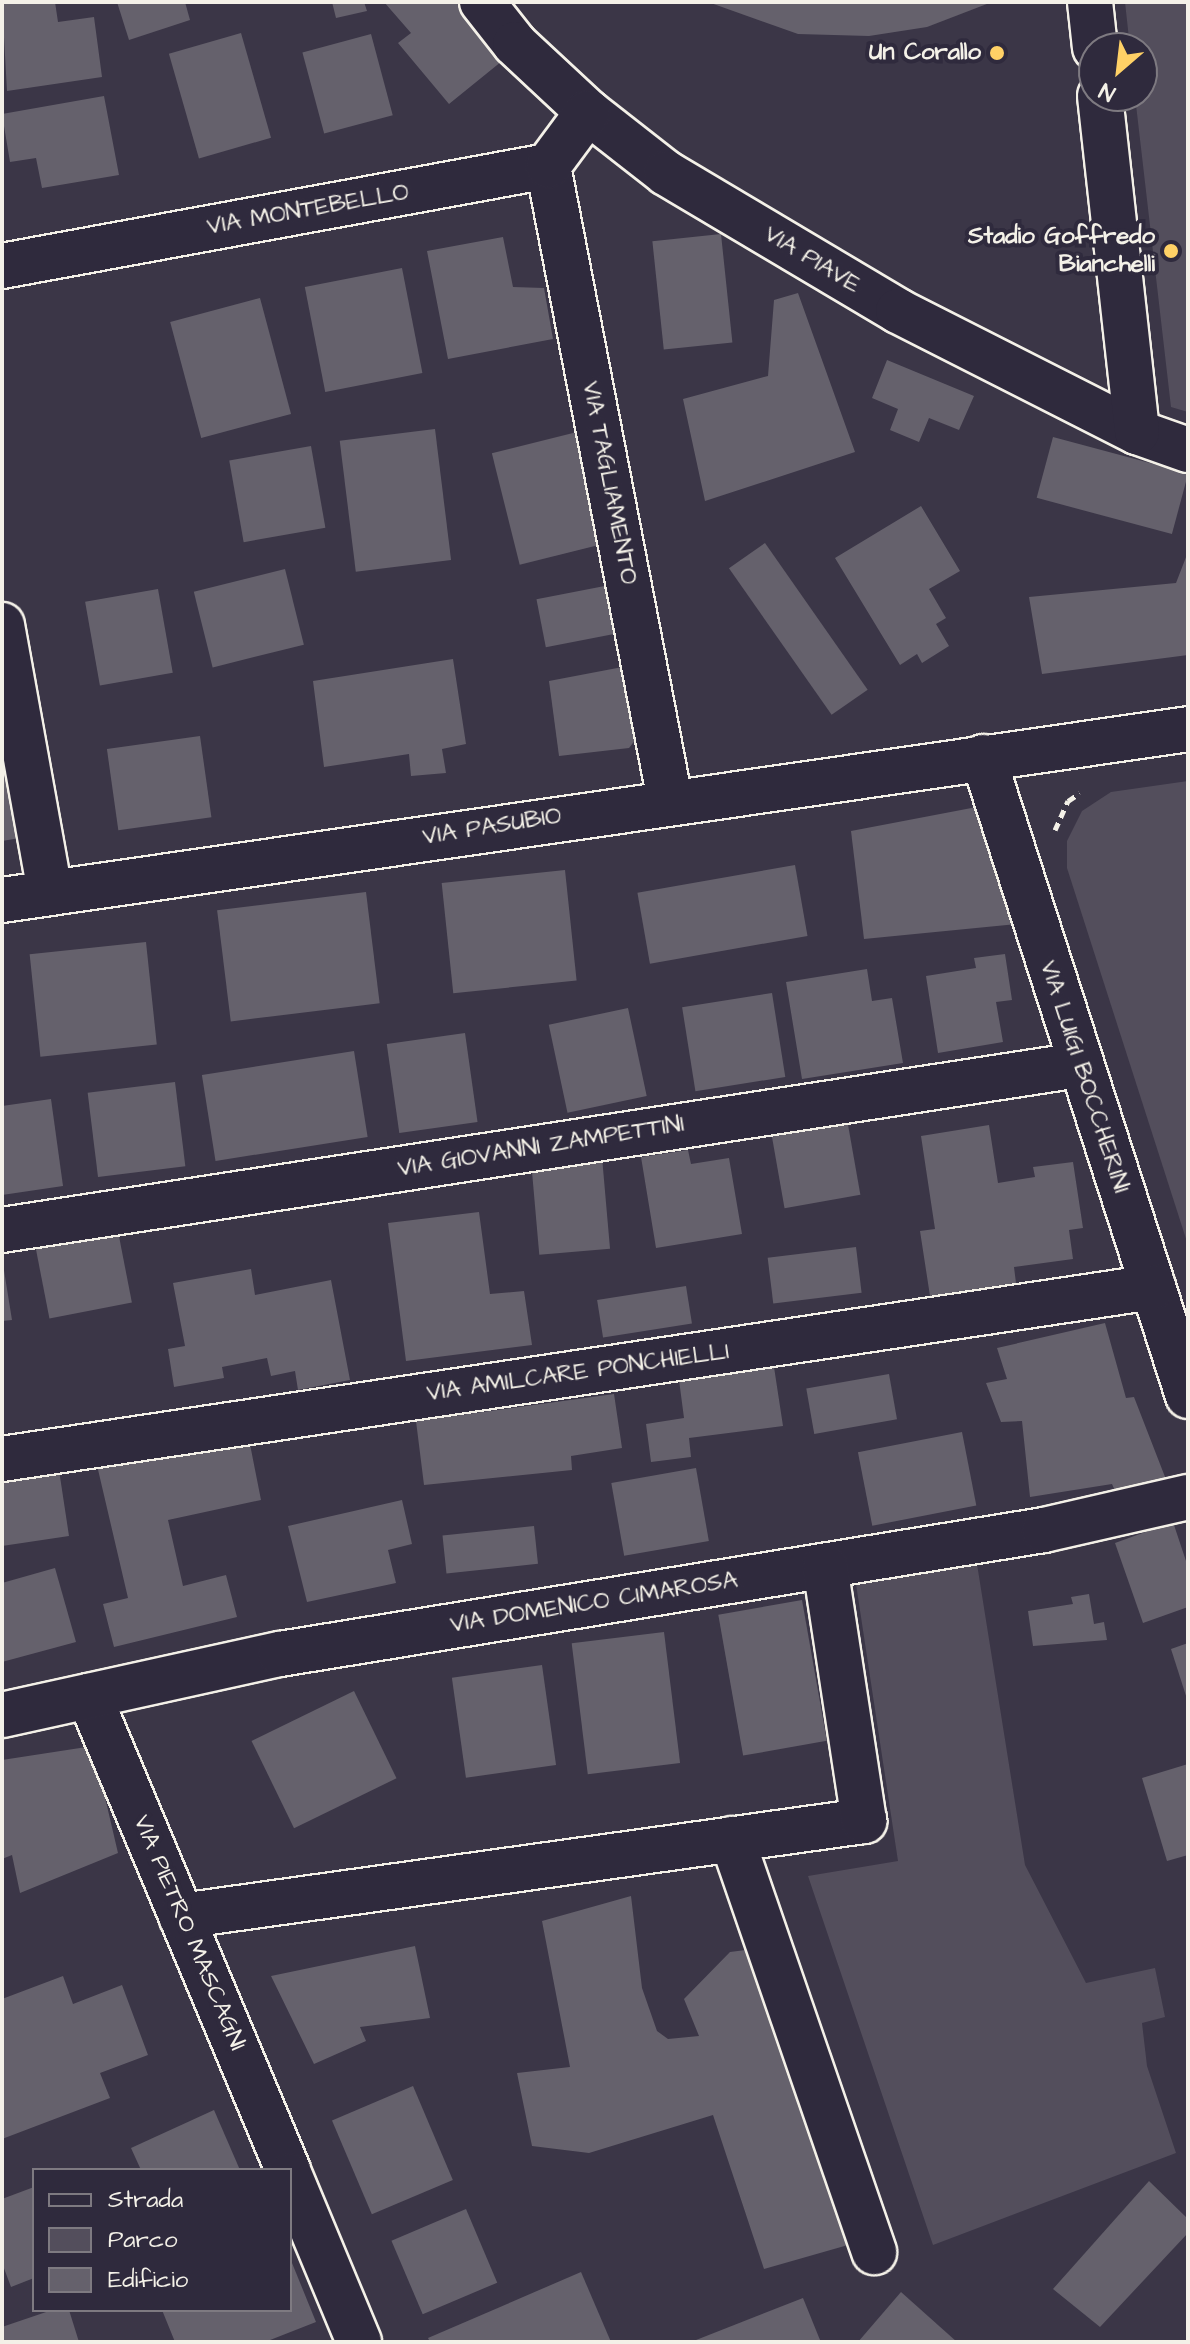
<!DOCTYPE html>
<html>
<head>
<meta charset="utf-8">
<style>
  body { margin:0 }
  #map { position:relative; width:1190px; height:2344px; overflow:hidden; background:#3b3647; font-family:"Architects Daughter",sans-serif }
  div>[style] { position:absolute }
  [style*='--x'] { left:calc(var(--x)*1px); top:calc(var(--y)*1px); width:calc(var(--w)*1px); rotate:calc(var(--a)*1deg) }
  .green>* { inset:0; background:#534e5c }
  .building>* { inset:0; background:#65616c; transform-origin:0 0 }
  .path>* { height:5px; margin-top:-2.5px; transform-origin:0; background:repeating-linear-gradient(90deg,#f4f1e8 0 8px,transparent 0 14px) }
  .roads { filter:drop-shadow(2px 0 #f4f1e8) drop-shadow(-2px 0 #f4f1e8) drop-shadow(0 2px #f4f1e8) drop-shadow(0 -2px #f4f1e8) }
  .street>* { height:44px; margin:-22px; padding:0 22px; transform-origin:22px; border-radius:22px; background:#2f2a3d }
  .dots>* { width:22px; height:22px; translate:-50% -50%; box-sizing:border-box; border:4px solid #2f2a3d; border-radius:50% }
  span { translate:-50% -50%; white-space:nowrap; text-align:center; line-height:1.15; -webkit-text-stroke:8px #2f2a3d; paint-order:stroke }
  .poi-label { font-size:24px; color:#f4f1e8; font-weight:700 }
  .right { translate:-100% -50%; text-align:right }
  .street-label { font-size:24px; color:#f4f1e8 }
  .frame { position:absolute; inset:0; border:4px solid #f4f1e8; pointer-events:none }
  .legend { position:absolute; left:32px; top:2168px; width:260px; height:144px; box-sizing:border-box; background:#2f2a3d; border:2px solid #7e7a81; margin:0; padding:10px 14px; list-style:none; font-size:24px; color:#f4f1e8 }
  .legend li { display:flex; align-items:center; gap:16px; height:40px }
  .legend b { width:40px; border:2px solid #7e7a81 }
  .north { position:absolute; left:1078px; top:32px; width:80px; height:80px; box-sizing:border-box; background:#2f2a3d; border:2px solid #7e7a81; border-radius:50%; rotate:208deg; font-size:22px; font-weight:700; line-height:32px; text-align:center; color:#f4f1e8 }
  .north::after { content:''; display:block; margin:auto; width:28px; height:36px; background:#ffd166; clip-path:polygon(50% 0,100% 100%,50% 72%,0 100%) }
</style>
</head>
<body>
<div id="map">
  <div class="green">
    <i style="clip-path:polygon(1125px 2px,1188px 2px,1188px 412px,1171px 407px,1135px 96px,1142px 96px,1142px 48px,1130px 48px)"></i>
    <i style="clip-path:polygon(1188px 781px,1188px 1245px,1067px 868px,1067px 841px,1082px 811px,1111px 792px)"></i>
    <i style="clip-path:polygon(977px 1564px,1025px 1865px,1086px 1983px,1155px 1968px,1165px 2017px,1142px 2023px,1147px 2066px,1176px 2153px,933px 2245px,808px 1876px,898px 1861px,856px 1584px)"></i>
  </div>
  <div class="building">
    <i style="clip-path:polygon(2px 2px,55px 2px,58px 22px,94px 17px,102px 77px,7px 91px)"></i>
    <i style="clip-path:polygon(117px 2px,185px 2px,190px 20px,129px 40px)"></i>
    <i style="clip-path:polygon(332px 2px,364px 2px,367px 11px,336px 18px)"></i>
    <i style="clip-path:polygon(384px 2px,461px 2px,507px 57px,449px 104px,398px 43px,411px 33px)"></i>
    <i style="clip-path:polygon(708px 2px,992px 2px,927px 27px,869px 36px,798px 34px)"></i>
    <i style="left:241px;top:33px;width:109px;height:75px;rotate:74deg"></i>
    <i style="left:371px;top:34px;width:84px;height:71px;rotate:75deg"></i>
    <i style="clip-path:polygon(104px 96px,119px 175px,42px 188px,36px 158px,10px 162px,2px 114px)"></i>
    <i style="left:721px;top:234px;width:109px;height:69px;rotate:84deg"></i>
    <i style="clip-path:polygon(503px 237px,513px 287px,544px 288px,553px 339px,448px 359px,427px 251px)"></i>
    <i style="left:402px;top:268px;width:107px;height:99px;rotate:79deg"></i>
    <i style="clip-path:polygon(798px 293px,855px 452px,705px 501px,683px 399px,768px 376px,774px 300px)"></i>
    <i style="left:260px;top:298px;width:120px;height:93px;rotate:75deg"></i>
    <i style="clip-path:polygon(887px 360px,974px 396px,959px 430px,929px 418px,919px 442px,890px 430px,898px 409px,872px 398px)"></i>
    <i style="left:435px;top:429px;width:132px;height:96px;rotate:83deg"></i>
    <i style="left:585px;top:430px;width:115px;height:96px;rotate:76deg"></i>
    <i style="left:1053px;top:437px;width:140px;height:63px;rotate:15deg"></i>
    <i style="left:311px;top:446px;width:83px;height:83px;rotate:80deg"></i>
    <i style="clip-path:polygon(921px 506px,960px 571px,929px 589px,946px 618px,936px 624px,949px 646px,922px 663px,917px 654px,900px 665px,835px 558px)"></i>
    <i style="left:765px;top:543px;width:179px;height:44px;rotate:55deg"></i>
    <i style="clip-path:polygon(1188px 552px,1188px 655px,1042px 674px,1029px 597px,1176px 583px)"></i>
    <i style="left:285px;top:569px;width:78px;height:94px;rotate:76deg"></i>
    <i style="left:615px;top:584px;width:49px;height:80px;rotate:79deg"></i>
    <i style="left:158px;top:589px;width:85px;height:74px;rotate:80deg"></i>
    <i style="clip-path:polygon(453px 659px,466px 744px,442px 749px,446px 773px,411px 776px,409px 754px,324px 767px,313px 681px)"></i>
    <i style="clip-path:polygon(633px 665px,640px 734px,629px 748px,559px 756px,549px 681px)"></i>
    <i style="left:200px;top:736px;width:82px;height:94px;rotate:82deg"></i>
    <i style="clip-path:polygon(7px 759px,20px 838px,2px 841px,2px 760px)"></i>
    <i style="clip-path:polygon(982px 806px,1017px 924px,864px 939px,851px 831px)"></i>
    <i style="left:795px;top:865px;width:72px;height:160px;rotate:80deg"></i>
    <i style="left:565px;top:870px;width:111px;height:124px;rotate:84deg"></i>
    <i style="left:366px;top:892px;width:112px;height:150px;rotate:83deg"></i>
    <i style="left:146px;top:942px;width:103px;height:117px;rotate:84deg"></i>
    <i style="clip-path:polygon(1005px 954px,1012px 1000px,996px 1002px,1003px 1042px,938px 1053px,926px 976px,976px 968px,974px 958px)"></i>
    <i style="clip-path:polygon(867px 969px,872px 1001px,892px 998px,903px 1063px,802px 1079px,786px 982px)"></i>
    <i style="left:772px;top:993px;width:85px;height:91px;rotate:81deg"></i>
    <i style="left:628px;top:1008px;width:90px;height:81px;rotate:78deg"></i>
    <i style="left:465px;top:1033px;width:90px;height:79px;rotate:82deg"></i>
    <i style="left:354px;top:1051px;width:87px;height:154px;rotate:81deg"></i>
    <i style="left:175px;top:1082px;width:85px;height:88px;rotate:83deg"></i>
    <i style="clip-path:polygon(51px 1099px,63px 1186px,2px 1195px,2px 1106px)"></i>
    <i style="left:847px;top:1119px;width:77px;height:77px;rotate:80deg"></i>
    <i style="clip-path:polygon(989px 1125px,998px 1183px,1035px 1177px,1033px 1167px,1073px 1162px,1083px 1228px,1069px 1230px,1073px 1259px,1014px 1267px,1016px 1283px,930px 1296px,920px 1231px,935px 1229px,921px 1136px)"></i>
    <i style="clip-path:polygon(688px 1150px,691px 1164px,729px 1158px,742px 1234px,656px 1248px,641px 1157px)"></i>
    <i style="left:602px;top:1157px;width:92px;height:71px;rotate:85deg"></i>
    <i style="clip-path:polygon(479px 1212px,490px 1294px,524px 1291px,532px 1345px,406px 1361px,388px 1223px)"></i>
    <i style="left:117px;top:1226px;width:78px;height:84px;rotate:79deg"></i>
    <i style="left:856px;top:1247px;width:46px;height:89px;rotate:83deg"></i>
    <i style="clip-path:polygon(2px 1258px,12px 1320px,2px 1321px)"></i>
    <i style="clip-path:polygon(251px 1269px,255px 1295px,331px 1280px,350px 1380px,298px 1390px,295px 1371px,271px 1376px,267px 1358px,222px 1367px,224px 1378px,174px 1387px,168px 1349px,185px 1346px,173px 1283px)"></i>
    <i style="left:686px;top:1286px;width:38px;height:90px;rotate:81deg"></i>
    <i style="clip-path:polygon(1105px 1323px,1126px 1398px,1134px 1397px,1167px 1482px,1119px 1500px,1112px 1484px,1030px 1497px,1022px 1421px,1001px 1422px,986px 1383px,1007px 1379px,997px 1348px)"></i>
    <i style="clip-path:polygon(774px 1367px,783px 1426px,689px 1438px,691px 1457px,651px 1462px,646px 1424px,684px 1418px,679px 1380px)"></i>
    <i style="left:889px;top:1374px;width:46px;height:84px;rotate:80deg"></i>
    <i style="clip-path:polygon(614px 1394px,622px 1448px,571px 1456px,572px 1470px,424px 1485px,416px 1421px)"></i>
    <i style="clip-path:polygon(247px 1429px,261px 1500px,168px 1520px,183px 1586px,226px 1575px,237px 1617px,114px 1647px,103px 1604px,128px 1598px,96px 1461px)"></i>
    <i style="left:962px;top:1432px;width:75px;height:106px;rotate:79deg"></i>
    <i style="left:696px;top:1468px;width:74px;height:86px;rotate:80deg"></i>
    <i style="clip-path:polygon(59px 1470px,69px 1536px,2px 1546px,2px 1478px)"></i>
    <i style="clip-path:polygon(402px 1500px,412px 1544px,388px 1550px,396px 1583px,307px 1602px,288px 1526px)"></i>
    <i style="clip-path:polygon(1173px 1522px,1188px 1567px,1188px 1607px,1143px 1623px,1115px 1543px)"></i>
    <i style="left:534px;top:1526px;width:38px;height:92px;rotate:84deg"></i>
    <i style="clip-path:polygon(55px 1568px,76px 1642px,2px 1662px,2px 1583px)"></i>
    <i style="clip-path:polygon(1089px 1594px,1094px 1624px,1104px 1622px,1107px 1640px,1033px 1646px,1028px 1611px,1073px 1604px,1071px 1597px)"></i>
    <i style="left:802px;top:1600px;width:143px;height:85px;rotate:80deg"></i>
    <i style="left:664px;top:1632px;width:132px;height:93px;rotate:83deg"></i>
    <i style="clip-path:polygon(1188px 1643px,1188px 1699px,1187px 1699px,1171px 1649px)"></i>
    <i style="left:542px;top:1665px;width:101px;height:91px;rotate:82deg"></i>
    <i style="left:354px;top:1691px;width:97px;height:114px;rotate:64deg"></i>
    <i style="clip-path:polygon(93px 1746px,118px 1853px,20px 1893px,12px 1855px,2px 1859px,2px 1760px)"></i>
    <i style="clip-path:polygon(1188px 1764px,1188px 1855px,1167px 1861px,1142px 1778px)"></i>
    <i style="clip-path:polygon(631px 1896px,642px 1988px,657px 2031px,668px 2039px,699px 2036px,684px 1999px,730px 1952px,761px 1948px,869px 2239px,764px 2269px,713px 2115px,589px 2153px,532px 2146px,517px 2073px,570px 2067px,542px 1921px)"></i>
    <i style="clip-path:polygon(415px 1946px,430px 2018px,360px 2027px,366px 2041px,314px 2064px,271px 1976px)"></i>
    <i style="clip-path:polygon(63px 1976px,73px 2004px,122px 1985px,148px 2055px,100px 2073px,110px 2098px,2px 2139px,2px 1999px)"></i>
    <i style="left:413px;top:2086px;width:102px;height:88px;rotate:67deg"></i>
    <i style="clip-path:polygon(214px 2110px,240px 2170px,141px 2170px,131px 2148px)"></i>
    <i style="clip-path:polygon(1149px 2181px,1188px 2219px,1188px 2233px,1100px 2327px,1053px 2289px)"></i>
    <i style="clip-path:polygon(34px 2187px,34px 2278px,11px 2287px,2px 2263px,2px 2199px)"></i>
    <i style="left:466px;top:2209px;width:80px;height:81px;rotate:67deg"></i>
    <i style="clip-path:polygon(290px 2258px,316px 2322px,265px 2342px,175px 2342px,162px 2310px,290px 2310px)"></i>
    <i style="clip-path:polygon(581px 2272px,611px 2342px,430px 2342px,428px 2338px)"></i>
    <i style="clip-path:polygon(901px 2292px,957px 2342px,858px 2342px)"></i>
    <i style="clip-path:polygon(803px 2298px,820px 2340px,691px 2342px)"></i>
    <i style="clip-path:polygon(52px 2310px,69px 2310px,79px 2342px,2px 2342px,2px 2327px)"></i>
  </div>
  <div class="path">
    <i style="--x:1055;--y:830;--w:32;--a:-66"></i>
    <i style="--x:1068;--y:801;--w:14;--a:-34"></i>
  </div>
  <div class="roads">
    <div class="street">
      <i style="--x:482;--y:2;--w:53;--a:51.8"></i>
      <i style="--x:515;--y:44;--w:100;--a:43"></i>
      <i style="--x:588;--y:112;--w:99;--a:38"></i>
      <i style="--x:666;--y:173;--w:270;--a:30.7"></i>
      <i style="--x:898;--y:311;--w:268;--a:26.9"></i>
      <i style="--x:1137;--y:432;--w:54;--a:19.4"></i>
      <i style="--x:1090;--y:2;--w:46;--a:83.8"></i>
      <i style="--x:1100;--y:96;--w:338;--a:83.7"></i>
      <i style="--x:548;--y:166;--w:646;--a:79.11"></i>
      <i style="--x:2;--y:266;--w:555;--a:-10.38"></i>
      <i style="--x:548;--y:166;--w:67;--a:-53.5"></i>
      <i style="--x:2;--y:625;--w:272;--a:79.8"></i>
      <i style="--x:983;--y:757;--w:671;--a:72.21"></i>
      <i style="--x:2;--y:900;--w:1198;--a:-8.2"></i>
      <i style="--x:2;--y:1230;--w:1090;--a:-8.71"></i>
      <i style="--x:2;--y:1459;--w:1164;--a:-8.5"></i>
      <i style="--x:89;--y:1696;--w:514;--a:67.23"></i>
      <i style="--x:2;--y:1715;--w:285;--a:-12.4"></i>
      <i style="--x:280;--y:1654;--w:774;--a:-9.22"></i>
      <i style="--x:1044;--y:1530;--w:148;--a:-12.9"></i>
      <i style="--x:732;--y:1839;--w:437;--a:71"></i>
      <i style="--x:181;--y:1916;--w:690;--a:-7.92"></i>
      <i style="--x:864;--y:1821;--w:258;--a:-98.7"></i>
      <i style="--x:290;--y:2176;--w:180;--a:67.4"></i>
    </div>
  </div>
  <div class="dots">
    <i style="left:997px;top:53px;background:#ffd166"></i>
    <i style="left:1171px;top:251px;background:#ffd166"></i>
  </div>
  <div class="poi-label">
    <span class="right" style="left:981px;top:53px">Un Corallo</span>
    <span class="right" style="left:1155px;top:251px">Stadio Goffredo<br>Bianchelli</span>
  </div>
  <div class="street-label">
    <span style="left:308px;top:210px;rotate:-10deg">VIA MONTEBELLO</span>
    <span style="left:812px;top:260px;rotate:31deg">VIA PIAVE</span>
    <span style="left:609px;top:483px;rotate:79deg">VIA TAGLIAMENTO</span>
    <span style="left:492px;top:827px;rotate:-9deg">VIA PASUBIO</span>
    <span style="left:1084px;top:1077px;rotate:72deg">VIA LUIGI BOCCHERINI</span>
    <span style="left:541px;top:1147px;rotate:-9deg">VIA GIOVANNI ZAMPETTINI</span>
    <span style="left:578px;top:1373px;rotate:-8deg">VIA AMILCARE PONCHIELLI</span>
    <span style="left:594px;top:1603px;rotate:-9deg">VIA DOMENICO CIMAROSA</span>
    <span style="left:189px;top:1933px;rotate:67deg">VIA PIETRO MASCAGNI</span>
  </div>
  <div class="frame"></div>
  <ul class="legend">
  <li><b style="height:10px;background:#2f2a3d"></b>Strada</li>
  <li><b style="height:22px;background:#534e5c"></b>Parco</li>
  <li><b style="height:22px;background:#65616c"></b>Edificio</li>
  </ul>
  <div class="north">N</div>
</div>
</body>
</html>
